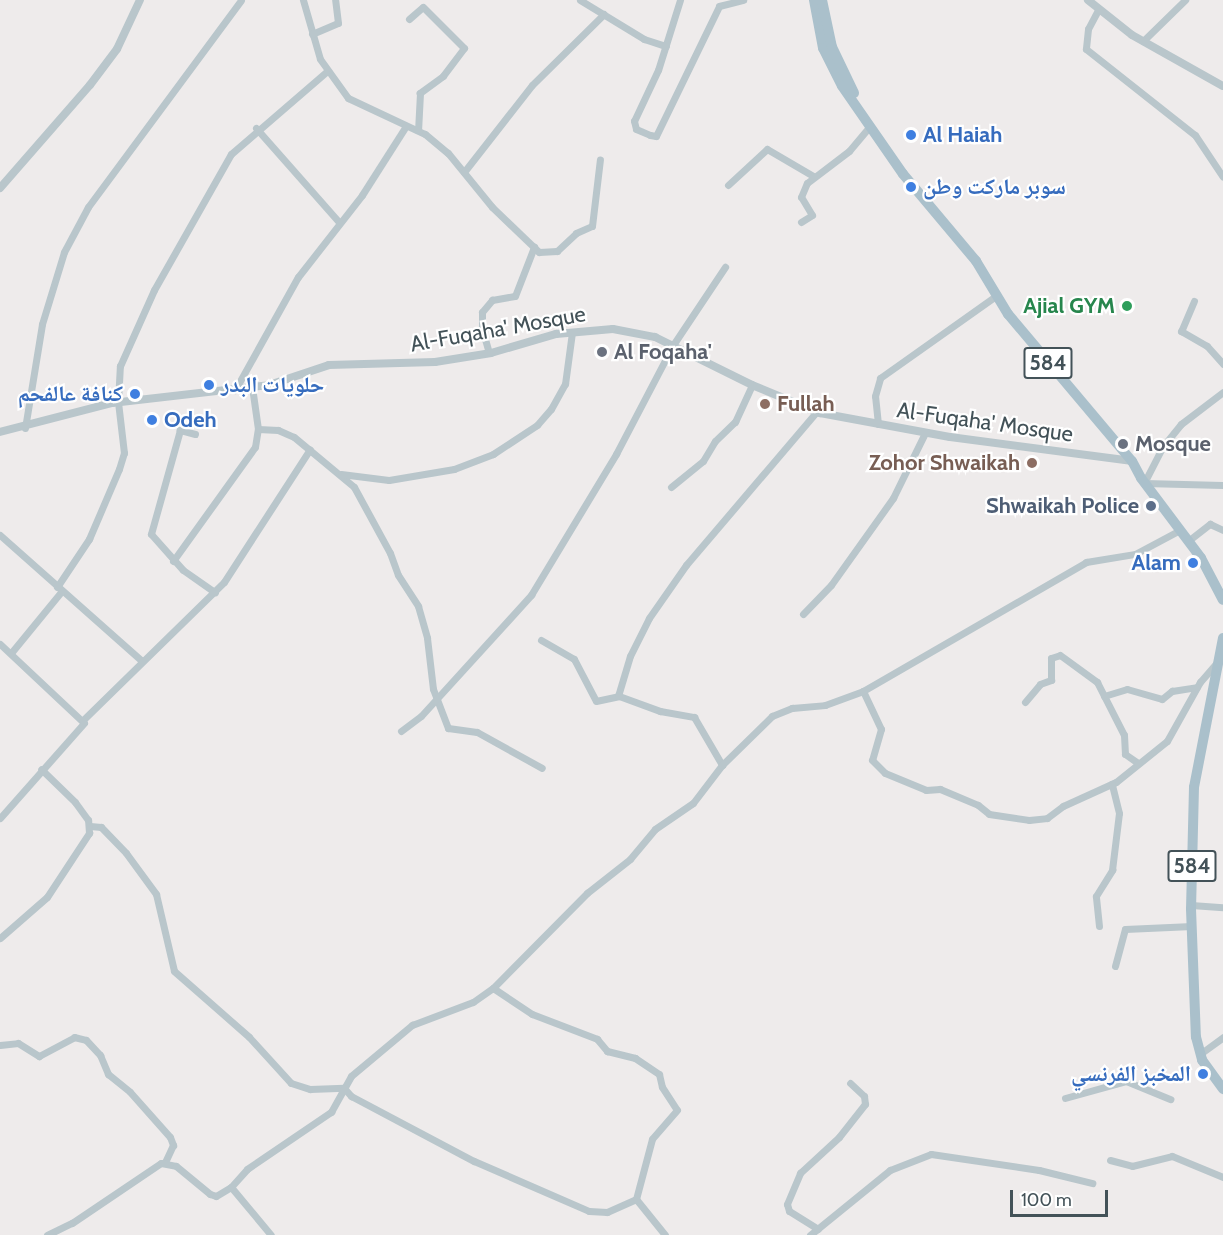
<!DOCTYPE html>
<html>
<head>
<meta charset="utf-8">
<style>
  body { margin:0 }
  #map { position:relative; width:1223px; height:1235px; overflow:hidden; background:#eeebeb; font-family:Cabin,"Noto Naskh Arabic",sans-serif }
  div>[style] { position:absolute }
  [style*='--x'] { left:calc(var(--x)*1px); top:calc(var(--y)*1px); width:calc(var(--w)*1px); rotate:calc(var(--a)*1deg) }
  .minor>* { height:7px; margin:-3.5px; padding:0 3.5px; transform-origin:3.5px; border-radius:3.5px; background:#b9c6cb }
  .tertiary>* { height:8px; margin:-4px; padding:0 4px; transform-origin:4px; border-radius:4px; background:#b9c6cb }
  .primary>* { height:10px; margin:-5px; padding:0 5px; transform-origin:5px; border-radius:5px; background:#aac0cb }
  .dots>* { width:16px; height:16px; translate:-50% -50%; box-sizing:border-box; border:3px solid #fff; border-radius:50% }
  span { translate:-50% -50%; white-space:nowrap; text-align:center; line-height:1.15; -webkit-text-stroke:4.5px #fff; paint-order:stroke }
  .shield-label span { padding:2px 4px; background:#fff; border:2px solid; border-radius:4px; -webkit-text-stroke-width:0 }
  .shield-label { font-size:21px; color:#435258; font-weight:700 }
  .shop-label { font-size:22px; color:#366cbe; font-weight:700 }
  .left { translate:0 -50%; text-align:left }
  .right { translate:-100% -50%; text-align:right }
  .leisure-label { font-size:22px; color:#27864d; font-weight:700 }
  .street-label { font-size:22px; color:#435258 }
  .worship-label { font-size:22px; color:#5b616d; font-weight:700 }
  .education-label { font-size:22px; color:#785e54; font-weight:700 }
  .service-label { font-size:22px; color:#4e5e75; font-weight:700 }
  .scale { position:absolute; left:1010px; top:1190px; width:98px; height:27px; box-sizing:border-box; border:3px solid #435258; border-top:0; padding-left:8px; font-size:18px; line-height:21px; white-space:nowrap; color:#435258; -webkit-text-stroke:4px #fff; paint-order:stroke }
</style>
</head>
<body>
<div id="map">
  <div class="minor">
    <i style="--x:303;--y:0;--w:61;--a:73.9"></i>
    <i style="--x:320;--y:59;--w:48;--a:54.3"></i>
    <i style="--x:348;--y:98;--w:85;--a:25.1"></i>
    <i style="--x:425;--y:134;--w:30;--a:40"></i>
    <i style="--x:448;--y:153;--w:70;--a:50.8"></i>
    <i style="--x:492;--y:207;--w:65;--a:43.8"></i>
    <i style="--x:539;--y:252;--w:18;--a:-3"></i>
    <i style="--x:557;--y:251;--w:26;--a:-43"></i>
    <i style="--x:576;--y:233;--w:17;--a:-24"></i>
    <i style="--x:592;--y:226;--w:67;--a:-83.2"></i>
    <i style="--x:580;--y:0;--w:75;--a:31.4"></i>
    <i style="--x:644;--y:39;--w:23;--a:18"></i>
    <i style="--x:680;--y:0;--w:73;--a:107.4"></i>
    <i style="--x:658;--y:70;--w:56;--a:115.2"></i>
    <i style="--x:634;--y:121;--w:8;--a:76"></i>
    <i style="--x:636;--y:129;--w:15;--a:23"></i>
    <i style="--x:650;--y:135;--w:6;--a:9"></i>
    <i style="--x:656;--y:136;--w:144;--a:-64.1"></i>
    <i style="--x:719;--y:6;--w:25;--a:-14"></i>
    <i style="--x:1098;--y:10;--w:21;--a:118"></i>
    <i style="--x:1088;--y:29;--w:20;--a:96"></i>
    <i style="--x:1086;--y:49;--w:139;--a:38.3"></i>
    <i style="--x:1195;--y:135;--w:50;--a:56.3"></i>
    <i style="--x:409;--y:19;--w:18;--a:-41"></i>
    <i style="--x:423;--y:7;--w:58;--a:45"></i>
    <i style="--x:464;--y:48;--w:35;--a:127"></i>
    <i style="--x:443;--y:76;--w:29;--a:144"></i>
    <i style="--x:420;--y:93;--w:37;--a:93"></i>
    <i style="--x:312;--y:34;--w:28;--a:-23"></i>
    <i style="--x:338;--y:23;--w:23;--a:-97"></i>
    <i style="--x:1143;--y:41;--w:59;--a:-44.3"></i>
    <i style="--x:256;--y:128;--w:125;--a:48.6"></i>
    <i style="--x:464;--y:172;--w:110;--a:-52"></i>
    <i style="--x:532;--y:85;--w:101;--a:-44.6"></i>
    <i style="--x:728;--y:185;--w:53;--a:-42.7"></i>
    <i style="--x:767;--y:149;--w:53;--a:30.4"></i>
    <i style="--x:801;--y:222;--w:13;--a:-32"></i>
    <i style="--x:812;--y:215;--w:21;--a:-121"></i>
    <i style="--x:801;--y:197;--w:15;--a:-67"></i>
    <i style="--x:807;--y:183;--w:53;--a:-37.3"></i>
    <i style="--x:849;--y:151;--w:33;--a:-50"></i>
    <i style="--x:1194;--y:301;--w:33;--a:113"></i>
    <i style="--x:1181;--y:331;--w:30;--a:30"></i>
    <i style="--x:1207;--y:346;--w:24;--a:48"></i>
    <i style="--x:489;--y:353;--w:25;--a:-106"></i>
    <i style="--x:482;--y:329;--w:17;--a:-90"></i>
    <i style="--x:482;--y:312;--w:16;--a:-50"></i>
    <i style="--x:492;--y:300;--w:23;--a:-10"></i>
    <i style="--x:515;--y:296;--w:53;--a:-68.8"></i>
    <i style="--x:235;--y:390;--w:129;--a:-60.9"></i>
    <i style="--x:298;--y:277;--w:104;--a:-52"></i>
    <i style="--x:362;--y:195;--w:82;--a:-57.5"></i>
    <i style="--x:1223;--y:392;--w:53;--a:142.7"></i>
    <i style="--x:1181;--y:424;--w:28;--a:129"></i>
    <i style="--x:1163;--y:446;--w:42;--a:117.2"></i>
    <i style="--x:1144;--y:483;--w:79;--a:1.5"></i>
    <i style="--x:878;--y:424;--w:28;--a:-96"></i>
    <i style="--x:875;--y:396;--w:19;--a:-74"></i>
    <i style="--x:880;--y:378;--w:142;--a:-35.3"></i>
    <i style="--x:25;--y:428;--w:105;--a:-80.7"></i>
    <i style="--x:42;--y:324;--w:75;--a:-73"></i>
    <i style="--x:64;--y:252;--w:51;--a:-61.9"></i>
    <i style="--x:88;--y:207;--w:257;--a:-53.5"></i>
    <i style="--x:258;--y:429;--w:20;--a:3"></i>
    <i style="--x:278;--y:430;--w:17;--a:24"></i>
    <i style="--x:294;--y:437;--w:78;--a:39.8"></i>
    <i style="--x:354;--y:487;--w:75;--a:61.4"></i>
    <i style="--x:390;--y:553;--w:23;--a:70"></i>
    <i style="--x:398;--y:575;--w:37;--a:57"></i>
    <i style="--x:418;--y:606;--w:33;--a:74"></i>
    <i style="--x:427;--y:638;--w:51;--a:83.3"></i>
    <i style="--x:433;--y:689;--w:42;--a:69"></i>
    <i style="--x:448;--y:728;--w:29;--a:8"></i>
    <i style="--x:477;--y:732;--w:74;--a:29"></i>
    <i style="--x:195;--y:434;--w:16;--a:-165"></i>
    <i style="--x:180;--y:430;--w:108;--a:105.6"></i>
    <i style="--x:151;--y:534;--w:48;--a:48.4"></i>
    <i style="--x:183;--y:570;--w:39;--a:35"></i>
    <i style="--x:341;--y:474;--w:48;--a:7.1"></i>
    <i style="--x:389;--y:480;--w:66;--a:-9.6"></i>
    <i style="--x:454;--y:469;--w:42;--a:-21"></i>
    <i style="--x:493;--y:454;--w:53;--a:-33.4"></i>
    <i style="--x:537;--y:425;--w:21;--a:-49"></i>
    <i style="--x:551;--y:409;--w:29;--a:-61"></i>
    <i style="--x:565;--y:384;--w:52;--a:-82.3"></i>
    <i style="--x:671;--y:487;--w:41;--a:-39.1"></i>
    <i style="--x:703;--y:461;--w:23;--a:-59"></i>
    <i style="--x:715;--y:441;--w:28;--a:-44"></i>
    <i style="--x:735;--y:422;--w:41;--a:-65.3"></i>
    <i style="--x:0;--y:535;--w:190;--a:41.6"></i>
    <i style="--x:1188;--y:541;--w:28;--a:-38"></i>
    <i style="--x:1210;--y:524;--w:14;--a:25"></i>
    <i style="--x:173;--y:561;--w:140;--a:-54.3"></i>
    <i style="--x:255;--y:447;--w:18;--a:-81"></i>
    <i style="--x:258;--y:429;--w:42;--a:-98.1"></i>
    <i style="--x:57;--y:587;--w:58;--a:-56.3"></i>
    <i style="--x:89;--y:539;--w:76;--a:-66.8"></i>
    <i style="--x:119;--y:469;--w:17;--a:-73"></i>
    <i style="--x:124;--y:453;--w:51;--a:-96.7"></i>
    <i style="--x:118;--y:402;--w:36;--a:-87"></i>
    <i style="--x:120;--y:366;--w:83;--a:-65.9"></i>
    <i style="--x:154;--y:290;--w:156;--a:-60.5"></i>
    <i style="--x:231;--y:154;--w:125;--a:-40.8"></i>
    <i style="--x:803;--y:614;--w:40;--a:-46"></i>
    <i style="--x:831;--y:585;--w:107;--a:-54.5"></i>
    <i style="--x:893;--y:498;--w:72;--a:-63.8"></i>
    <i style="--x:541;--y:640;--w:38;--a:30"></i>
    <i style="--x:574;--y:659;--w:47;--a:62.4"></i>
    <i style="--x:596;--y:701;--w:24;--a:-12"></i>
    <i style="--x:619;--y:696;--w:44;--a:20.1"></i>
    <i style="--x:660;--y:711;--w:35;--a:10"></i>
    <i style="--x:694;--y:717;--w:56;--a:59.7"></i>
    <i style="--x:0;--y:644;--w:115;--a:43.2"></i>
    <i style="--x:84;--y:723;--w:127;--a:131.5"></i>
    <i style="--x:11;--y:653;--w:79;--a:-50.7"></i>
    <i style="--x:863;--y:691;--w:42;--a:64.7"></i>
    <i style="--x:881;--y:729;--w:32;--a:106"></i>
    <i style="--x:872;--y:760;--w:18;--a:45"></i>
    <i style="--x:885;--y:773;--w:44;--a:22.5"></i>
    <i style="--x:926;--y:790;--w:14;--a:-4"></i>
    <i style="--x:940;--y:789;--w:41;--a:22.8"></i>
    <i style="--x:978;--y:805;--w:14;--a:39"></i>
    <i style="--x:989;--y:814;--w:40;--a:8.5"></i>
    <i style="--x:1029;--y:820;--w:18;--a:-6"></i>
    <i style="--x:1047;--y:818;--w:20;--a:-37"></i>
    <i style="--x:1063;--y:806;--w:58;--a:-24.4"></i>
    <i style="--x:1116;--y:782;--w:65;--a:-38.8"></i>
    <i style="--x:1167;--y:741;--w:68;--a:-60.8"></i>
    <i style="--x:1200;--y:682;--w:28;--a:-49"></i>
    <i style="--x:618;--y:696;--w:42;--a:-73.3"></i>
    <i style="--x:630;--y:656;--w:42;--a:-63.4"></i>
    <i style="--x:649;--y:618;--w:65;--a:-55.1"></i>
    <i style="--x:686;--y:565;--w:201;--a:-49.6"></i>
    <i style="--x:1104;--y:696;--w:24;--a:-17"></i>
    <i style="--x:1127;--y:689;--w:36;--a:16"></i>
    <i style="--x:1162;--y:699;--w:13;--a:-39"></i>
    <i style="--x:1172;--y:691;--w:25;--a:-9"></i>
    <i style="--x:1025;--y:702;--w:23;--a:-50"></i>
    <i style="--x:1040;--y:684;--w:12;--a:-20"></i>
    <i style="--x:1051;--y:680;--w:22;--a:-90"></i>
    <i style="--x:1051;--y:658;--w:9;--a:-18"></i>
    <i style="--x:1060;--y:655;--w:46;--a:36.1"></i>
    <i style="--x:1097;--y:682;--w:59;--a:63"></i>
    <i style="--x:1124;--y:735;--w:19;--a:87"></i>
    <i style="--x:1125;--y:754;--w:16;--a:35"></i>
    <i style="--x:83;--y:720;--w:197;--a:-44.4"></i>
    <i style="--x:224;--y:582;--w:158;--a:-57.1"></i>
    <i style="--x:401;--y:731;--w:25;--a:-37"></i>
    <i style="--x:421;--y:716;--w:164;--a:-47.7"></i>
    <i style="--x:531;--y:595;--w:165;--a:-58.9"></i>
    <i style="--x:616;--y:454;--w:123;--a:-62.4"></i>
    <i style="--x:673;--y:345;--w:94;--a:-56.3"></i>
    <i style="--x:90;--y:826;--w:11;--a:5"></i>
    <i style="--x:101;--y:827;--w:36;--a:46"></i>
    <i style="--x:126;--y:853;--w:51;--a:53.8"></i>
    <i style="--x:156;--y:894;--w:79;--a:76.8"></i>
    <i style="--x:174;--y:971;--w:100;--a:41.3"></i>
    <i style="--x:249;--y:1037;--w:62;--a:47.6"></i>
    <i style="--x:291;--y:1083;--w:20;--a:18"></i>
    <i style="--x:310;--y:1089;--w:34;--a:-2"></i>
    <i style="--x:344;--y:1088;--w:11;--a:49"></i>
    <i style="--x:351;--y:1096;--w:139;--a:27.9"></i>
    <i style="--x:474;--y:1161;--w:125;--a:23.5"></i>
    <i style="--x:589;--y:1211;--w:18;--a:3"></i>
    <i style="--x:607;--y:1212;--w:32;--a:-24"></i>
    <i style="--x:1191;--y:905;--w:32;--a:4"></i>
    <i style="--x:1099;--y:926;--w:30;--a:-96"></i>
    <i style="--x:1096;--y:896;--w:31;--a:-58"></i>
    <i style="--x:1112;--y:870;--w:57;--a:-83"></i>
    <i style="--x:1119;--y:813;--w:30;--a:-104"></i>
    <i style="--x:0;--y:938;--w:62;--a:-41.1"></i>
    <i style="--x:47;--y:897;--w:77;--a:-56.7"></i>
    <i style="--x:89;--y:833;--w:13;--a:-94"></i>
    <i style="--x:88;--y:820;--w:22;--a:-126"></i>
    <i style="--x:75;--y:802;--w:47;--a:-135.9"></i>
    <i style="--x:1115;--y:966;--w:38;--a:-75"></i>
    <i style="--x:1125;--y:929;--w:67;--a:-2.6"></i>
    <i style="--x:493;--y:988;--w:47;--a:33.7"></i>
    <i style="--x:532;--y:1014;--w:70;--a:21"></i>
    <i style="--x:597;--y:1039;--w:16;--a:50"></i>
    <i style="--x:607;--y:1051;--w:29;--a:14"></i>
    <i style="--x:635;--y:1058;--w:29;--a:34"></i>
    <i style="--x:659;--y:1074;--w:13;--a:77"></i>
    <i style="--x:662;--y:1087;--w:27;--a:57"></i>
    <i style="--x:677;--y:1110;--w:38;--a:131"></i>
    <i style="--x:652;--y:1139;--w:62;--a:104.9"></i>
    <i style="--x:636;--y:1199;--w:46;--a:51.1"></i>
    <i style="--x:0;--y:1045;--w:18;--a:-6"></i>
    <i style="--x:18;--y:1043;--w:25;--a:32"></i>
    <i style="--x:39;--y:1056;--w:40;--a:-28"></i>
    <i style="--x:74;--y:1037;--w:12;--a:14"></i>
    <i style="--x:86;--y:1040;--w:21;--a:47"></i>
    <i style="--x:100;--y:1055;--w:21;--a:67"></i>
    <i style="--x:108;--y:1074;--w:28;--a:39"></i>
    <i style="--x:130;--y:1092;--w:60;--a:48.4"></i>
    <i style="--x:170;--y:1137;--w:9;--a:69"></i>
    <i style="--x:173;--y:1145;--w:19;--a:115"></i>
    <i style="--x:1200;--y:1054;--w:29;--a:-36"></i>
    <i style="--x:1065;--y:1098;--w:63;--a:-15.6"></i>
    <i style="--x:1126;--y:1081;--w:48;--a:22.2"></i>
    <i style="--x:1110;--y:1160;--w:23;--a:15"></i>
    <i style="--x:1132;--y:1166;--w:41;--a:-14"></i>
    <i style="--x:1172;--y:1156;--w:55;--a:22.4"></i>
    <i style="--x:231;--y:1187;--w:62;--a:50.2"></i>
    <i style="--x:818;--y:1229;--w:34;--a:-148"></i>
    <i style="--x:789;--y:1211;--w:7;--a:-106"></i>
    <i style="--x:787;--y:1204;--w:34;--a:-67"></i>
    <i style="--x:800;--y:1173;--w:53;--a:-42.7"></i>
    <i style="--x:839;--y:1137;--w:42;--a:-51.8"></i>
    <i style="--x:865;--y:1104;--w:8;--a:-97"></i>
    <i style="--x:864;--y:1096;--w:19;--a:-137"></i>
    <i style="--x:47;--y:1235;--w:28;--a:-26"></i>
    <i style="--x:72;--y:1223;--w:107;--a:-34"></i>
    <i style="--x:161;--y:1163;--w:15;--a:11"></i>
    <i style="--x:176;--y:1166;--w:44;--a:39.5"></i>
    <i style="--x:210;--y:1194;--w:6;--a:18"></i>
    <i style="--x:216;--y:1196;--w:17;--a:-31"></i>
    <i style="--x:231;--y:1187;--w:24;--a:-48"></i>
    <i style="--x:247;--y:1169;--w:102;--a:-34.2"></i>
    <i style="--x:331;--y:1112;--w:41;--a:-60.9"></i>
    <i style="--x:351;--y:1076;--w:80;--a:-39.9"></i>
    <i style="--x:412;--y:1025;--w:65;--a:-20.7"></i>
    <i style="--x:473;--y:1002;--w:24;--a:-35"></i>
    <i style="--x:493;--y:988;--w:134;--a:-45.3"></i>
    <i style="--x:587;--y:893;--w:55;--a:-38.3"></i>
    <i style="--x:630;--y:859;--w:39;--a:-50"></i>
    <i style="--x:655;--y:829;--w:46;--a:-34.4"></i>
    <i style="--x:693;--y:803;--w:48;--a:-52.7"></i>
    <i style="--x:722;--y:765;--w:70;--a:-44.4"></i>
    <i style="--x:772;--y:716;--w:22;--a:-22"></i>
    <i style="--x:792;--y:708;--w:33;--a:-5"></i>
    <i style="--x:825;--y:705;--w:40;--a:-20.2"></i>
    <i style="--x:863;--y:691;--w:258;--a:-30"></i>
    <i style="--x:1086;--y:562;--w:50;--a:-9.3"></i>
    <i style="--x:1135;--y:554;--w:51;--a:-28.1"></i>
    <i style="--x:810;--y:1235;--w:103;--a:-39.1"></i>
    <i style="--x:890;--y:1170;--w:44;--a:-21.3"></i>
    <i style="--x:931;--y:1154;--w:109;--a:8.4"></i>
    <i style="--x:1039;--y:1170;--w:55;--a:13.8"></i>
  </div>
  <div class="tertiary">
    <i style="--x:1088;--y:0;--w:56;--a:38.5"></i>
    <i style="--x:1132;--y:35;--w:104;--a:29.3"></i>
    <i style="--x:0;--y:188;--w:137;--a:-48.9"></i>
    <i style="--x:90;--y:85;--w:45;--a:-53.1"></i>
    <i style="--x:117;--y:49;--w:54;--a:-64.9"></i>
    <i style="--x:0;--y:432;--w:116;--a:-14.5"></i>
    <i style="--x:112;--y:403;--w:158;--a:-6.5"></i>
    <i style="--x:269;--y:385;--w:63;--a:-18.4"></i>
    <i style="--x:329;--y:365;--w:106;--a:-1.6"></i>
    <i style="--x:435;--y:362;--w:57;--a:-9.1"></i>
    <i style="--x:491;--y:353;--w:68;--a:-16.3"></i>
    <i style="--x:556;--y:334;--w:57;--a:-5"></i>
    <i style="--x:613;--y:329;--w:43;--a:10.8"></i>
    <i style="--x:655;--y:337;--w:108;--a:26.3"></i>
    <i style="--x:752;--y:385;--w:74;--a:22.4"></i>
    <i style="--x:820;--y:413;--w:132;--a:10.5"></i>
    <i style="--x:950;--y:437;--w:184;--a:7.5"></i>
  </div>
  <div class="primary">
    <i style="--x:814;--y:0;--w:49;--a:79.4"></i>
    <i style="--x:823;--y:48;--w:42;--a:63.4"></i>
    <i style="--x:842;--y:86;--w:107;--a:55.3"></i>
    <i style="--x:903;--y:174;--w:114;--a:50"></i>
    <i style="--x:976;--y:261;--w:62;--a:58.9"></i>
    <i style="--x:1008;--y:314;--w:192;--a:49.9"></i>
    <i style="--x:1132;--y:461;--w:19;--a:62"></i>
    <i style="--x:1141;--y:478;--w:100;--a:53.1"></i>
    <i style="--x:1201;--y:558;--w:47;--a:62.4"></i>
    <i style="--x:822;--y:0;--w:48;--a:78"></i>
    <i style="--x:832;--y:47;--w:51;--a:64.4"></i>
    <i style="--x:1223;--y:638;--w:152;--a:101"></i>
    <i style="--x:1194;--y:787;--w:122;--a:91.4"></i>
    <i style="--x:1191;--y:909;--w:128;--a:87.8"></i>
    <i style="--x:1196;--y:1037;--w:24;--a:75"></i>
    <i style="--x:1202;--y:1060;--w:36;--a:54"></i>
  </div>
  <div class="dots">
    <i style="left:911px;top:135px;background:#3f7fe0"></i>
    <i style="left:911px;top:187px;background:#3f7fe0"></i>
    <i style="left:1127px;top:306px;background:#2e9e5b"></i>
    <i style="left:602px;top:352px;background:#6b7280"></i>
    <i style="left:209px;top:385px;background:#3f7fe0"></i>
    <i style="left:135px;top:394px;background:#3f7fe0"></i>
    <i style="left:765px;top:404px;background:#8d6e63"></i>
    <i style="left:152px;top:420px;background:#3f7fe0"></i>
    <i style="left:1123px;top:444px;background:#6b7280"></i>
    <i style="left:1032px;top:463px;background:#8d6e63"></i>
    <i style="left:1151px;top:506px;background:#5c6f8a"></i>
    <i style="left:1193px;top:563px;background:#3f7fe0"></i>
    <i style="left:1203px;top:1074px;background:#3f7fe0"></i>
  </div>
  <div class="shield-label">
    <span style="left:1048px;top:363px">584</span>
    <span style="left:1192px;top:866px">584</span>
  </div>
  <div class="shop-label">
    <span class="left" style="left:923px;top:135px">Al Haiah</span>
    <span class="left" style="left:923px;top:187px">سوبر ماركت وطن</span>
    <span class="left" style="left:221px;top:385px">حلويات البدر</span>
    <span class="right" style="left:123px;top:394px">كنافة عالفحم</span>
    <span class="left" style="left:164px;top:420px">Odeh</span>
    <span class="right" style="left:1181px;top:563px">Alam</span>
    <span class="right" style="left:1191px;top:1074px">المخبز الفرنسي</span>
  </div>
  <div class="leisure-label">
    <span class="right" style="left:1115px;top:306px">Ajial GYM</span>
  </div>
  <div class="street-label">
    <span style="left:498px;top:329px;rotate:-10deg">Al-Fuqaha' Mosque</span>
    <span style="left:985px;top:422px;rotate:8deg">Al-Fuqaha' Mosque</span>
  </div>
  <div class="worship-label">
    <span class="left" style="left:614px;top:352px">Al Foqaha'</span>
    <span class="left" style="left:1135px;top:444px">Mosque</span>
  </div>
  <div class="education-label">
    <span class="left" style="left:777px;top:404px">Fullah</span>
    <span class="right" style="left:1020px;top:463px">Zohor Shwaikah</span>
  </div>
  <div class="service-label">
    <span class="right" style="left:1139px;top:506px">Shwaikah Police</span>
  </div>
  <div class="scale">100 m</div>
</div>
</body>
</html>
